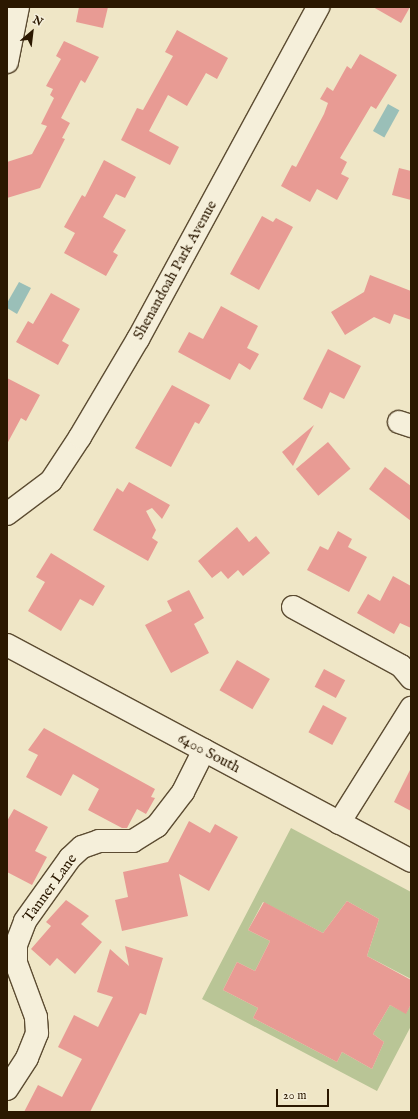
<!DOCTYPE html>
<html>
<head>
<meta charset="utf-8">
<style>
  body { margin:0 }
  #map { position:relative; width:418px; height:1119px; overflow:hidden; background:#efe6c6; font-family:"IM FELL English",serif }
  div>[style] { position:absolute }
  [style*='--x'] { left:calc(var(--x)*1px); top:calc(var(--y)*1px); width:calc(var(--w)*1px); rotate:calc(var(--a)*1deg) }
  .green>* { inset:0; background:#b9c596 }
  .water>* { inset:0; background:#9abfb8; transform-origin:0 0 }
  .building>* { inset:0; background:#e89b94; transform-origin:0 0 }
  .roads { filter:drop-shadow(1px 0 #5c4c32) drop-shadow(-1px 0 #5c4c32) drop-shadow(0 1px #5c4c32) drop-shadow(0 -1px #5c4c32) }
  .minor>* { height:22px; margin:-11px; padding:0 11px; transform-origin:11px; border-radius:11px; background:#f5efda }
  span { translate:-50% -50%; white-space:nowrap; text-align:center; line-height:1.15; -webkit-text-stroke:3.5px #f5efda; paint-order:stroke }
  .street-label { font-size:15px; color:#2b1800 }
  .frame { position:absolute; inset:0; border:8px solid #2b1800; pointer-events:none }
  .north { position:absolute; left:12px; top:12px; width:40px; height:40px; -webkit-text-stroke:3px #f5efda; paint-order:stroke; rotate:28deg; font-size:11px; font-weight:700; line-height:16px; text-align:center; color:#2b1800 }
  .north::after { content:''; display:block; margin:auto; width:14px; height:18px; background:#2b1800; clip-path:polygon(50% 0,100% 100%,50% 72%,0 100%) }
  .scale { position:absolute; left:276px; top:1089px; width:53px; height:18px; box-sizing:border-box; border:2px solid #2b1800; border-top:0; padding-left:5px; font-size:12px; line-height:14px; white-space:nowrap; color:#2b1800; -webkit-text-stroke:3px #f5efda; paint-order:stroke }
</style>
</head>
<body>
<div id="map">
  <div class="green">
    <i style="clip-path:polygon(291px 828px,411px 892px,411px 979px,367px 956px,379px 919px,347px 901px,323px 933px,263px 902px,248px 930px,270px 941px,255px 971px,237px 962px,223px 990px,258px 1008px,253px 1018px,337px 1062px,342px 1052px,372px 1069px,384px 1042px,373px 1034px,390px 1005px,406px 1013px,411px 1004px,411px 1026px,377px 1091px,202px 999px)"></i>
  </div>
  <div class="water">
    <i style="left:388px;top:104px;width:13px;height:31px;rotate:29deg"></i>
    <i style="clip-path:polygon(19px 282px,31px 288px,17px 314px,7px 308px,7px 303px)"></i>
  </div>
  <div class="building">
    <i style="clip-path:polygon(79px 7px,108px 7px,103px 28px,76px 22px)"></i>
    <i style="clip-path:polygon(373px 7px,410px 7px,401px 23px)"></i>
    <i style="clip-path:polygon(177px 30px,228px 58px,217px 79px,206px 73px,187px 106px,168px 95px,149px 131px,179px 147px,170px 165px,121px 140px,137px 108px,143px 110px,173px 56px,165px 52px)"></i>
    <i style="clip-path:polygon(64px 41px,99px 57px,85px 83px,81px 80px,61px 118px,70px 123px,62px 138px,65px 139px,40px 188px,7px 198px,7px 162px,32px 154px,47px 126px,41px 124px,54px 98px,50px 95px,53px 89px,46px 86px,61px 59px,56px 56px)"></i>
    <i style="clip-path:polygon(360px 54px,397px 75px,376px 109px,371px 106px,340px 158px,347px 162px,341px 174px,349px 178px,337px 200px,317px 189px,310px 202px,281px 186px,292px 165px,296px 167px,324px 114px,328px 103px,320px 99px,327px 87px,333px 91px,347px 66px,351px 69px)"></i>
    <i style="clip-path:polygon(104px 160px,136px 177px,125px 198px,116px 194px,103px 217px,126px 230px,113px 252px,118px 255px,106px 276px,64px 253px,75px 233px,64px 227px,82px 195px,85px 197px)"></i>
    <i style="clip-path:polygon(399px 168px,411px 171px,411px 200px,392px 195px)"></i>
    <i style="clip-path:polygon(262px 216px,273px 222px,276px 218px,293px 227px,259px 290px,230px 274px)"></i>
    <i style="clip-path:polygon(370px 275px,411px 291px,411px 320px,394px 314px,390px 324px,374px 317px,345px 335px,331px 312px,364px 292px)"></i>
    <i style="clip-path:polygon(51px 293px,80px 309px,62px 341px,69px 345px,58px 365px,16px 342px,28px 321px,33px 324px)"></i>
    <i style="clip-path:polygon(221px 306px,258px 326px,247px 348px,259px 354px,250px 370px,239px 363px,230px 380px,178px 352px,189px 332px,203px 339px)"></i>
    <i style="clip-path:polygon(328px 349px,361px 366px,344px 399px,330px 392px,322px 409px,303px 399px)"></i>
    <i style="clip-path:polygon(7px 378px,40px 395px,26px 421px,21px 418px,7px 444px)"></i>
    <i style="clip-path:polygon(172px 385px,210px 405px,199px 424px,195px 422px,171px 467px,135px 448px)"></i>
    <i style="clip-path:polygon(314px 425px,293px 466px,282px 452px)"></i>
    <i style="left:328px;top:442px;width:35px;height:42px;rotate:50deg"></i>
    <i style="clip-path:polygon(385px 467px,411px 486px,411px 521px,369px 489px)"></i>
    <i style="clip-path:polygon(129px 482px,170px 505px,162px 519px,152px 508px,146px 511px,156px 530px,152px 538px,158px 542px,148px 561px,93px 530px,117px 488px,123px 492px)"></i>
    <i style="clip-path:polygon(237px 527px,249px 542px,256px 536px,270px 553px,243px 576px,238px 570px,228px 579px,221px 571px,212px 578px,198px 561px)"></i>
    <i style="clip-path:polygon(338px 531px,352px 539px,348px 547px,367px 557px,349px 592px,307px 570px,320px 546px,328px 550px)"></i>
    <i style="clip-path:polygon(51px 553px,105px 586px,93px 606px,80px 599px,61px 631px,28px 611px,45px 582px,36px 577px)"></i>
    <i style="clip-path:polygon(393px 576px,411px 586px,411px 628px,400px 623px,394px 634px,357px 613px,368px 594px,380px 601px)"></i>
    <i style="clip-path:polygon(189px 590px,204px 618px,194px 624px,209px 653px,171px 673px,145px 625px,172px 611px,167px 601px)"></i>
    <i style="left:237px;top:660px;width:38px;height:35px;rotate:30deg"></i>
    <i style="left:324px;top:669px;width:24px;height:20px;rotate:28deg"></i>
    <i style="left:323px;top:705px;width:27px;height:31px;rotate:28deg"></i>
    <i style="clip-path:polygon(44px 728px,155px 789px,151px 797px,155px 798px,146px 814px,137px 809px,127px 828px,122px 828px,88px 810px,99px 789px,73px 774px,61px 796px,26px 777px,38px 755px,28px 750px)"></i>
    <i style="clip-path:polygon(411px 768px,411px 811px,394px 802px)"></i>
    <i style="clip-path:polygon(14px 809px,48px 827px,35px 851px,47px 857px,32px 885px,7px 872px,7px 821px)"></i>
    <i style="clip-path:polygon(189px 821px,210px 833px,215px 824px,238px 837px,209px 891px,179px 874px,188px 916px,122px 931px,115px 900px,128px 897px,123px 872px,168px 862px)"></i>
    <i style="clip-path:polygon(66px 900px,89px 916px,81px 924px,102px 942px,75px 974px,57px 958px,50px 966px,31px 949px,51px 926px,46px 922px)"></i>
    <i style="clip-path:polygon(347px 901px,379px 919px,367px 956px,411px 980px,411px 1004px,406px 1014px,390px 1005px,373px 1034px,384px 1042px,372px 1069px,342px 1052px,337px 1062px,253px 1018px,258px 1008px,223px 990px,237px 962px,255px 971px,270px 941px,248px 930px,264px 902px,323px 933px)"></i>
    <i style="clip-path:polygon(125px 946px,163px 958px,146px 1015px,140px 1013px,90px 1112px,24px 1112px,38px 1085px,62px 1097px,82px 1059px,58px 1047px,74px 1015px,98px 1027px,113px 997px,97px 992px,110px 949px,129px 966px)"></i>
  </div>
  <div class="roads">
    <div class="minor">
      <i style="--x:7;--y:62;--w:56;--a:-78.7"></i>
      <i style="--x:399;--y:422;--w:13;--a:18"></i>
      <i style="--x:7;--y:514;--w:55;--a:-36.9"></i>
      <i style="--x:51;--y:481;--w:53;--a:-56.6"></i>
      <i style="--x:80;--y:437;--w:114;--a:-59.4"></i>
      <i style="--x:138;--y:339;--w:378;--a:-61.5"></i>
      <i style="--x:293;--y:607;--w:123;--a:28.6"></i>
      <i style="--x:401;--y:666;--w:16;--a:50"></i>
      <i style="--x:7;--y:645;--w:458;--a:28.1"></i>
      <i style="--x:339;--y:823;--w:136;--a:-57.9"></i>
      <i style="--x:7;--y:1089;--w:37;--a:-57"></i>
      <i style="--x:27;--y:1058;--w:27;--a:-68"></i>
      <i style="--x:37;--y:1033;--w:16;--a:-94"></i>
      <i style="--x:36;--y:1017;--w:58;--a:-110.3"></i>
      <i style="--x:16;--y:963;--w:18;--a:-90"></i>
      <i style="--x:16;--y:945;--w:26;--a:-69"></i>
      <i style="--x:25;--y:921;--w:77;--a:-54.5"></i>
      <i style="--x:70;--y:858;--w:16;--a:-43"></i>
      <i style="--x:82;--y:847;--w:18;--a:-19"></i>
      <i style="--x:99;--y:841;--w:34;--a:0"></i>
      <i style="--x:133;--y:841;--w:28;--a:-32"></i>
      <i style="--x:157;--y:826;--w:43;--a:-52.6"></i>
      <i style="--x:183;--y:792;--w:47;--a:-63.4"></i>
    </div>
  </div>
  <div class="street-label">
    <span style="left:175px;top:270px;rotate:-61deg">Shenandoah Park Avenue</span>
    <span style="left:209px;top:753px;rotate:28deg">6400 South</span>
    <span style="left:50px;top:888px;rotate:-54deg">Tanner Lane</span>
  </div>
  <div class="frame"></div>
  <div class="north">N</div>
  <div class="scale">20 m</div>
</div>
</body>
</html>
